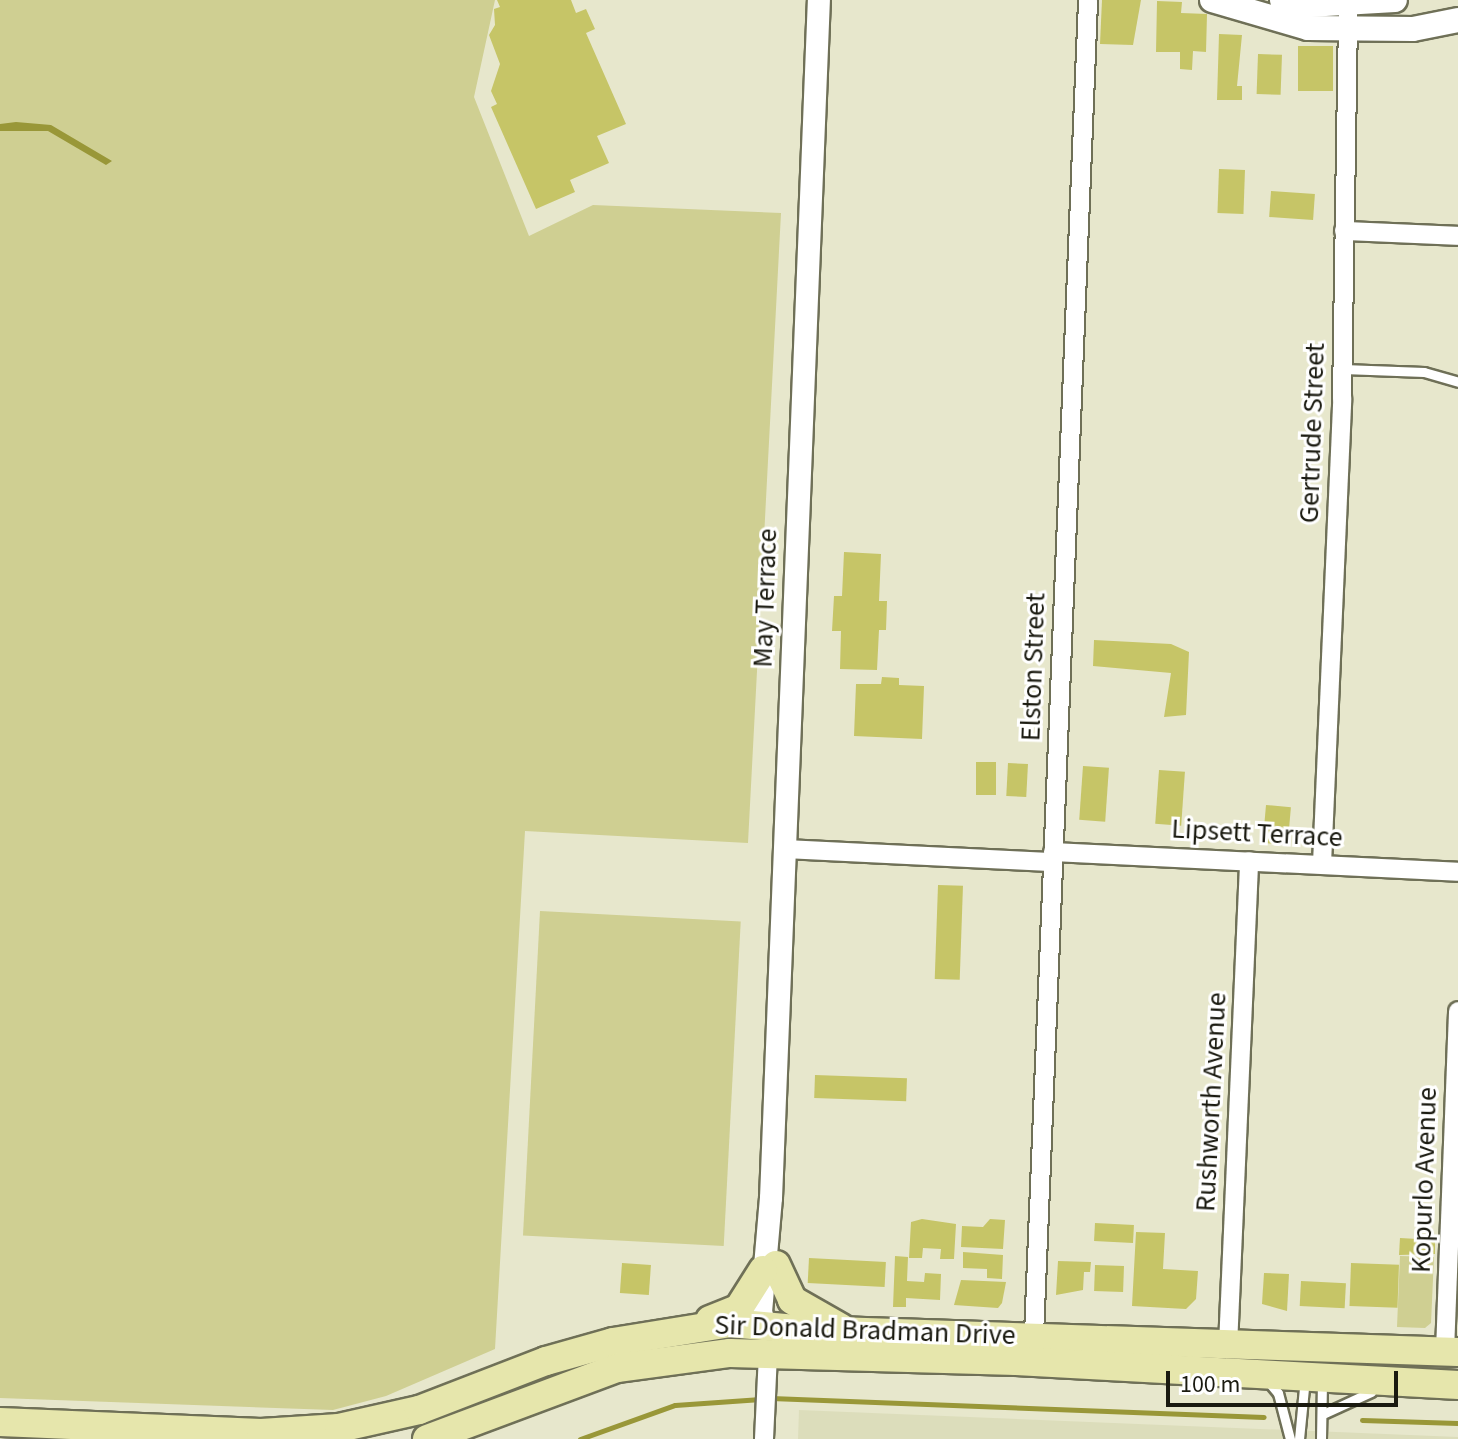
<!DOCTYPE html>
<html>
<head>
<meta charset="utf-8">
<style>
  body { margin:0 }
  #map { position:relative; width:1458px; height:1439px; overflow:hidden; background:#e7e7cc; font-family:"Source Sans 3",sans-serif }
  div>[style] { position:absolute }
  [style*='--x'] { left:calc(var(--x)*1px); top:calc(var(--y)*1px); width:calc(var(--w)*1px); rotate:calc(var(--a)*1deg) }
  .built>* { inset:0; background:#dcddbb }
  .green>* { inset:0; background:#cfcf92; transform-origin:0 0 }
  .water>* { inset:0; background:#999738 }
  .stream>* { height:5px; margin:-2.5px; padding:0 2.5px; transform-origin:2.5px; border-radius:2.5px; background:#999738 }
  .building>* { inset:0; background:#c6c567; transform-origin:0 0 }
  .roads { filter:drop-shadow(2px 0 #6f7057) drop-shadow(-2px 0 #6f7057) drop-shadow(0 2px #6f7057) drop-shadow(0 -2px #6f7057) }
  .service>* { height:9px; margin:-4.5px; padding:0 4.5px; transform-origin:4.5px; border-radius:4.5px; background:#fff }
  .minor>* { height:18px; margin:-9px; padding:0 9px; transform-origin:9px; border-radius:9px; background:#fff }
  .tertiary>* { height:22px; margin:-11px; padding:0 11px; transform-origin:11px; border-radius:11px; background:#fff }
  .secondary>* { height:24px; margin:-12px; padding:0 12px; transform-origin:12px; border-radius:12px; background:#fff }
  .primary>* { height:28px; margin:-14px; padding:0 14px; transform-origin:14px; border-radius:14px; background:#e6e6ac }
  span { translate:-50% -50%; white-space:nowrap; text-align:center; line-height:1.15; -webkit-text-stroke:6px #fff; paint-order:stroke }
  .street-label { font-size:28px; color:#1a1a10 }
  .scale { position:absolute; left:1166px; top:1371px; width:232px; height:36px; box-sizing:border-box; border:4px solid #1a1a10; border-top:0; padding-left:10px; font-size:24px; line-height:28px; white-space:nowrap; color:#1a1a10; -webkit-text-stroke:6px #fff; paint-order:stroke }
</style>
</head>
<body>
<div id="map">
  <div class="built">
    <i style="clip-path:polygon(799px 1410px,1458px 1437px,1458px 1439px,798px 1439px)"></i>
  </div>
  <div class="green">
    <i style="clip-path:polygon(0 0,495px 0,474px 97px,529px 236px,593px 205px,781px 213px,748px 843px,525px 831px,495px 1349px,386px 1396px,333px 1410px,0 1398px)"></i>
    <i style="left:540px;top:911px;width:201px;height:325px;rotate:3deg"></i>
    <i style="clip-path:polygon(1400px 1256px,1434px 1257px,1431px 1323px,1425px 1328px,1397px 1327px)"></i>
  </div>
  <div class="water">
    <i style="clip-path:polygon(16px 122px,51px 125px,112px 161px,106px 165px,48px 131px,0 131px,0 124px)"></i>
  </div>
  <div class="stream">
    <i style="--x:771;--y:1398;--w:493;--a:2.2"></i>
    <i style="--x:1362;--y:1420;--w:96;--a:1.8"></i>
    <i style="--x:580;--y:1439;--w:101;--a:-19.7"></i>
    <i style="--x:675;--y:1405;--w:86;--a:-4"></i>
  </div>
  <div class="building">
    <i style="clip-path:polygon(497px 0,571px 0,576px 13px,586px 9px,595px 29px,586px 33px,626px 124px,597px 136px,609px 163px,570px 180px,575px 192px,536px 209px,491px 107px,497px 104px,491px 91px,500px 64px,489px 35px,495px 25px,494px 9px,500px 7px)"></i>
    <i style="clip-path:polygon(1102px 0,1141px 0,1133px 45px,1100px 44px)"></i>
    <i style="clip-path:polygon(1157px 1px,1182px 2px,1181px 13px,1207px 14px,1206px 52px,1193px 51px,1192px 70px,1180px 69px,1180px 52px,1156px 52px)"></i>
    <i style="clip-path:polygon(1219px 34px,1242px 35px,1237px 86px,1242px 86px,1242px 100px,1217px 100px)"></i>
    <i style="left:1298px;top:46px;width:35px;height:45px"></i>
    <i style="left:1258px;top:54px;width:24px;height:40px;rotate:2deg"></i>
    <i style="left:1219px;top:169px;width:26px;height:44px;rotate:2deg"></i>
    <i style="left:1271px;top:191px;width:44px;height:26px;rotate:4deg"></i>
    <i style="clip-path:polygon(844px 552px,881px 554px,879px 601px,887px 601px,886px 630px,879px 630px,877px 670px,840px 669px,841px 631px,832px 631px,834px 596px,842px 596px)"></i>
    <i style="clip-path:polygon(1094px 640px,1171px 644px,1189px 652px,1186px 715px,1164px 717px,1171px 673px,1093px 666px)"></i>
    <i style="clip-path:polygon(882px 677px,899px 678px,899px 685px,924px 686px,922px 739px,854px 736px,856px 684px,881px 684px)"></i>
    <i style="left:976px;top:762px;width:20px;height:33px"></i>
    <i style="left:1008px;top:763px;width:20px;height:33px;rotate:3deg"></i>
    <i style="left:1083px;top:766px;width:26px;height:54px;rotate:4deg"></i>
    <i style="left:1159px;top:770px;width:26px;height:54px;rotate:4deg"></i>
    <i style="left:1266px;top:805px;width:25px;height:38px;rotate:5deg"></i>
    <i style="left:938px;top:885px;width:25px;height:94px;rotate:2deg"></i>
    <i style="left:815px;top:1075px;width:92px;height:23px;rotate:2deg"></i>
    <i style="clip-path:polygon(922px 1219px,956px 1224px,954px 1259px,940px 1259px,941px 1249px,923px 1248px,922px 1258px,909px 1258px,911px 1222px)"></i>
    <i style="clip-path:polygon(990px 1219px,1005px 1220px,1003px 1249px,961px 1247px,962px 1226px,983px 1227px)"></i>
    <i style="left:1095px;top:1223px;width:39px;height:18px;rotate:3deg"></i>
    <i style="clip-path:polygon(1136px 1232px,1165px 1233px,1163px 1269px,1198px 1271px,1196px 1299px,1186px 1309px,1132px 1306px)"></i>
    <i style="clip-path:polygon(1400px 1238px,1435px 1240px,1435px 1254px,1399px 1255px)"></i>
    <i style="clip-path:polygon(963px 1252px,1003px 1255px,1002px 1279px,987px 1278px,987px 1269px,963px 1268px)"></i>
    <i style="clip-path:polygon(895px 1256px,908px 1257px,907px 1281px,924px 1282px,925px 1273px,941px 1274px,940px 1300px,906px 1298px,906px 1307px,893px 1307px)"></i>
    <i style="left:809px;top:1258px;width:77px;height:25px;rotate:3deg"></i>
    <i style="clip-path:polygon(1058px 1261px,1091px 1262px,1090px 1272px,1084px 1272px,1083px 1290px,1056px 1295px)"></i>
    <i style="left:622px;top:1263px;width:29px;height:30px;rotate:4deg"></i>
    <i style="left:1351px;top:1263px;width:48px;height:43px;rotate:2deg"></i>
    <i style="left:1095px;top:1265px;width:29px;height:26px;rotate:2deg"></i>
    <i style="clip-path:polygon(1264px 1273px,1289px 1274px,1287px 1311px,1262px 1304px)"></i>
    <i style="clip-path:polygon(961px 1280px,1006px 1282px,1002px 1303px,998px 1308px,954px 1305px)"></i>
    <i style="left:1301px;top:1281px;width:45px;height:25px;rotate:3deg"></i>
  </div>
  <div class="roads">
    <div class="service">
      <i style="--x:1343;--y:369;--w:81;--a:2.1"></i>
      <i style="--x:1424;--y:372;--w:35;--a:16"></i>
      <i style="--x:1267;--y:1380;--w:17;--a:50"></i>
      <i style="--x:1278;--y:1393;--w:48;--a:75.4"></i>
      <i style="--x:1323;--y:1414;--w:53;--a:-24.6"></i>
      <i style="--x:1299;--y:1439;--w:61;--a:-84.4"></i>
      <i style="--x:1321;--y:1439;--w:56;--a:-89"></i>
    </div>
    <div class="minor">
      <i style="--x:1344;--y:231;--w:114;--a:2.5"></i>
      <i style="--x:785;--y:849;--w:265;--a:2.8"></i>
      <i style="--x:1053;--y:852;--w:405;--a:2.8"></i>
      <i style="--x:1322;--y:864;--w:465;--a:-87.5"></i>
      <i style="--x:1342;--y:399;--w:395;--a:-89.1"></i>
      <i style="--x:1034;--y:1335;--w:1336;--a:-87.68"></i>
      <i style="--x:1228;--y:1346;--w:485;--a:-87.5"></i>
      <i style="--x:1445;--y:1351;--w:340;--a:-87.8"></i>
      <i style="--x:764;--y:1439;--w:84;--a:-87.3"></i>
    </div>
    <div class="tertiary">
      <i style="--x:765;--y:1325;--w:14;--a:-107"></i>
      <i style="--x:761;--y:1312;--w:114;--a:-85"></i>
      <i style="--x:771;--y:1198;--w:1199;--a:-87.71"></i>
    </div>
    <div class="secondary">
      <i style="--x:1212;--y:0;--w:100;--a:16.3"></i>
      <i style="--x:1308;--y:28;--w:105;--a:0.5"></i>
      <i style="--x:1413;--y:29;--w:46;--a:-11.3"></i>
      <i style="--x:1282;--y:0;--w:26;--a:11"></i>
      <i style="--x:1308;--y:5;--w:87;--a:-3.3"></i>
    </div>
    <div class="primary">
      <i style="--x:776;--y:1265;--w:38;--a:65"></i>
      <i style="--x:792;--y:1300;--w:56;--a:29.7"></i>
      <i style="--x:710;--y:1320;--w:31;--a:-22"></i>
      <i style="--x:739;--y:1308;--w:45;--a:-57.7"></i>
      <i style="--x:0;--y:1422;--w:261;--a:2.4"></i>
      <i style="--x:261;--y:1433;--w:78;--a:-3.7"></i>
      <i style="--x:339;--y:1428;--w:82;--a:-12.7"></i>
      <i style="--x:419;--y:1410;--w:136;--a:-21.1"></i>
      <i style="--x:546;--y:1361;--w:70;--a:-15.8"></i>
      <i style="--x:613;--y:1342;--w:119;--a:-9.2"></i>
      <i style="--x:730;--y:1323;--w:77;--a:5.2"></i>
      <i style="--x:807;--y:1330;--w:651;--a:1.94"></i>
      <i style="--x:427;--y:1439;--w:203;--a:-20.5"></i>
      <i style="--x:617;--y:1368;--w:114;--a:-7.6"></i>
      <i style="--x:730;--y:1353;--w:286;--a:1.6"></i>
      <i style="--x:1016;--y:1361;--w:443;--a:3.1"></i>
    </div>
  </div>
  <div class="street-label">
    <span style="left:1312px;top:433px;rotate:-88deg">Gertrude Street</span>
    <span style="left:765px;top:598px;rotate:-88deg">May Terrace</span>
    <span style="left:1033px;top:667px;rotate:-88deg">Elston Street</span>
    <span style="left:1257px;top:833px;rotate:3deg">Lipsett Terrace</span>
    <span style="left:1211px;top:1102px;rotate:-87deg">Rushworth Avenue</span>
    <span style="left:1424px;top:1180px;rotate:-88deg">Kopurlo Avenue</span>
    <span style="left:865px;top:1330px;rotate:2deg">Sir Donald Bradman Drive</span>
  </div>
  <div class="scale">100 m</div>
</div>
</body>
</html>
